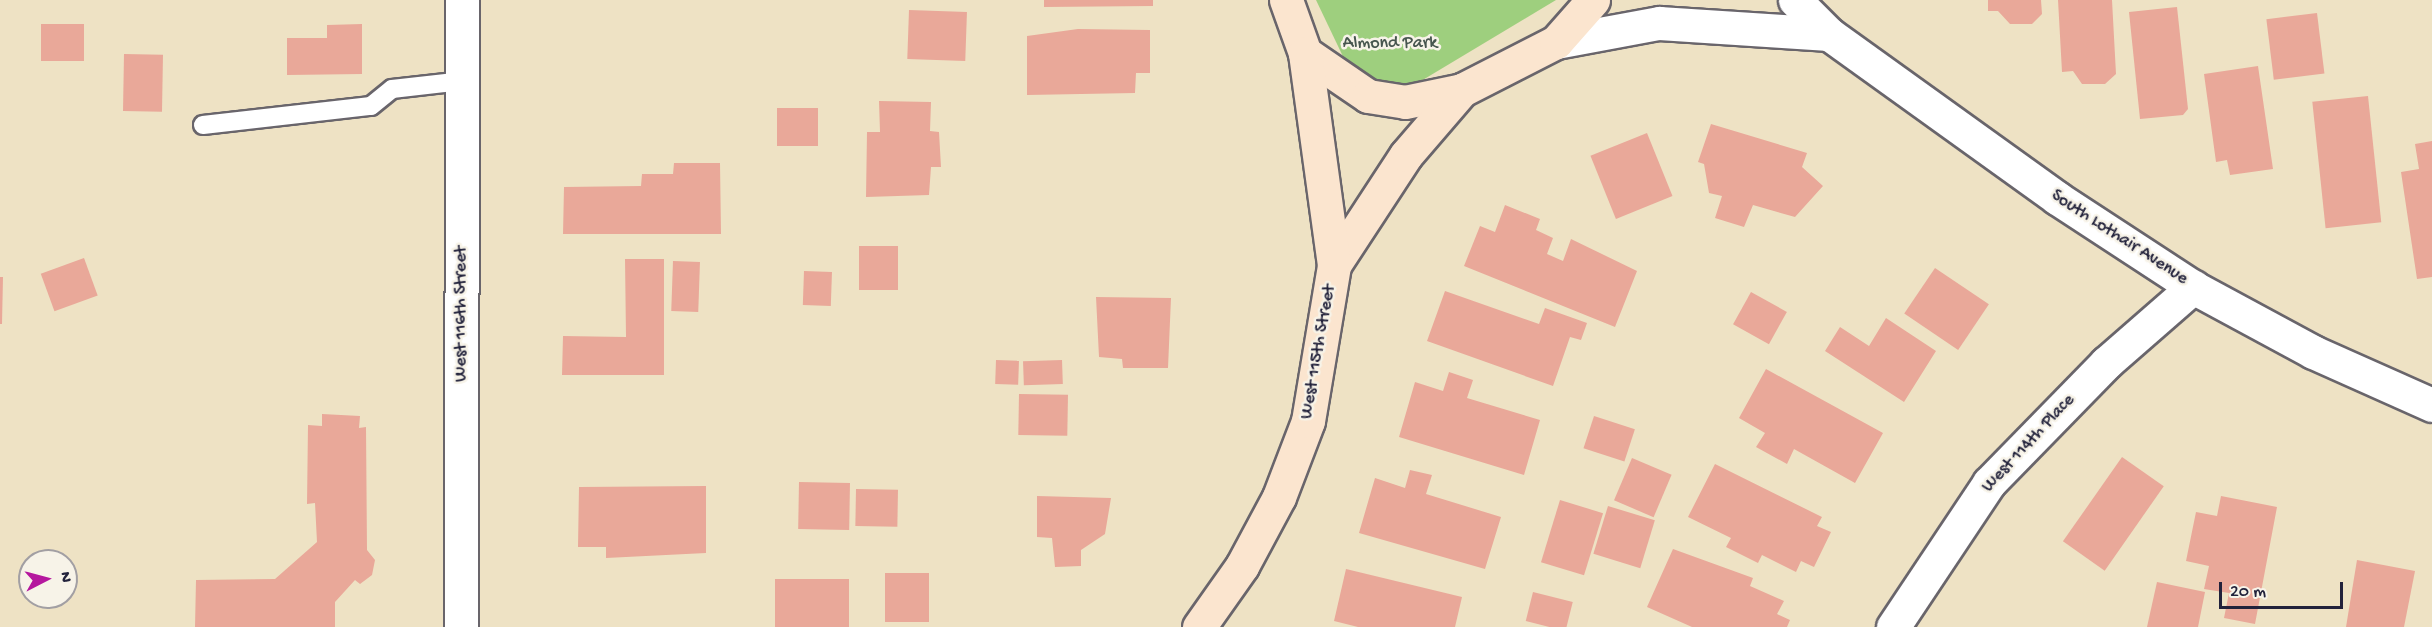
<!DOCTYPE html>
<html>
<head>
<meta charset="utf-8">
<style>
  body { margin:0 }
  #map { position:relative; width:2432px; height:627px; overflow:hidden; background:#eee2c4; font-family:"Gochi Hand",sans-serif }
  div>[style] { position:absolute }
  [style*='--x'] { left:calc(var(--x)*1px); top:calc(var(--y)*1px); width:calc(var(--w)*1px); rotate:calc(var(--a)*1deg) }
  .green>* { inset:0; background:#9ecf7e }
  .building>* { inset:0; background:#e9a899; transform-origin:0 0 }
  .roads { filter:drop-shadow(2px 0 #69656b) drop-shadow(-2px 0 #69656b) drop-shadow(0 2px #69656b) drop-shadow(0 -2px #69656b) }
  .lane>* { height:18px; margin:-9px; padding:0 9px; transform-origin:9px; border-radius:9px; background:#fff }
  .street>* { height:33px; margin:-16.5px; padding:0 16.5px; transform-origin:16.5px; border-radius:16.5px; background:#fff }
  .secondary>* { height:33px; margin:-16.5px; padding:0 16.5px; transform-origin:16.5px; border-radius:16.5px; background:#fbe5cf }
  span { translate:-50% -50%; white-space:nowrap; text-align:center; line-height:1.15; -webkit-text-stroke:5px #f7f3e8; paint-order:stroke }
  .park-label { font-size:18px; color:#47564f }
  .street-label { font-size:18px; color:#22223b }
  .north { position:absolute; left:18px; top:549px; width:60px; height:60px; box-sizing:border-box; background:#f7f3e8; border:2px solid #a29fa3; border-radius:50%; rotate:84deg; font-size:16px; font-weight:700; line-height:24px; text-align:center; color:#22223b }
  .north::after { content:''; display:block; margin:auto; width:21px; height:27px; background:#b5179e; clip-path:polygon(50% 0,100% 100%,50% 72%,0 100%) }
  .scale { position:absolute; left:2219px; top:582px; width:124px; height:27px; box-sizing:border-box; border:3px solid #22223b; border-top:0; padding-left:8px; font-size:18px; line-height:21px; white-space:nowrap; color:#22223b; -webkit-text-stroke:4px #f7f3e8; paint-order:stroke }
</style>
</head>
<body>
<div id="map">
  <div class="green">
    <i style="clip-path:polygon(1316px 0,1556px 0,1416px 84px,1384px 90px,1348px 67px)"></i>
  </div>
  <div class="building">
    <i style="clip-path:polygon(1044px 0,1153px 0,1153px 6px,1044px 7px)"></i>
    <i style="clip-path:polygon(1988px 0,2041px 0,2042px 14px,2032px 24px,2010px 24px,1998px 11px,1988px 11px)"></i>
    <i style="clip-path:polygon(2058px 0,2112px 0,2116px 74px,2105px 84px,2082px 84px,2073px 71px,2062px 72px)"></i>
    <i style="clip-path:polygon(2177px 7px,2188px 109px,2183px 115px,2140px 119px,2129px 12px)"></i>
    <i style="left:909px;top:10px;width:58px;height:49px;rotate:2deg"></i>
    <i style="left:2317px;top:13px;width:61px;height:51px;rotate:83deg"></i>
    <i style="left:41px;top:24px;width:43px;height:37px"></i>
    <i style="clip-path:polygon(362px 24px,362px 74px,287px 75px,287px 38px,327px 38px,327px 25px)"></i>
    <i style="clip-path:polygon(1078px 29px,1150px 30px,1150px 73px,1136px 73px,1135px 93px,1027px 95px,1027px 36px)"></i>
    <i style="left:124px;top:54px;width:39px;height:57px;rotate:1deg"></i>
    <i style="clip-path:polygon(2258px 66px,2273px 169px,2230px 175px,2227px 160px,2216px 162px,2204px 74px)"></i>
    <i style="left:2368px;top:96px;width:127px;height:56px;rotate:84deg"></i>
    <i style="clip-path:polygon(879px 101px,931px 102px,930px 131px,939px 132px,941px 167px,931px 167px,929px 195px,866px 197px,867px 132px,880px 132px)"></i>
    <i style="left:777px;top:108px;width:41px;height:38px"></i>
    <i style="clip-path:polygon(1711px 124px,1807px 153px,1802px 167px,1823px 186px,1795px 217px,1753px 205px,1744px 227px,1715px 218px,1722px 196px,1709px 193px,1704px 164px,1698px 162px)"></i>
    <i style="left:1647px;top:133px;width:68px;height:61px;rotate:68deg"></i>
    <i style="clip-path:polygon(2432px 141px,2432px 277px,2417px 279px,2401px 172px,2419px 169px,2415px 144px)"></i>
    <i style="clip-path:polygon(674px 163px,720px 163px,721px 234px,563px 234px,564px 187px,641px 186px,642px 174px,673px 174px)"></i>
    <i style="clip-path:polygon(1505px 205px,1540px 219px,1536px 230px,1553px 238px,1547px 254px,1563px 261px,1571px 239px,1637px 271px,1615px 327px,1464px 266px,1480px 226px,1495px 232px)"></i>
    <i style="left:859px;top:246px;width:39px;height:44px"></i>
    <i style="left:84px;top:258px;width:40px;height:46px;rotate:70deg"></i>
    <i style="clip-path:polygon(625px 259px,664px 259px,664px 375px,562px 375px,563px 336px,626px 337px)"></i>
    <i style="left:673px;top:261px;width:27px;height:50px;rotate:2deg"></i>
    <i style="left:1935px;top:268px;width:65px;height:55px;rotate:34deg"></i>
    <i style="left:804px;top:271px;width:28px;height:34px;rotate:2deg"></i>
    <i style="clip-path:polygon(0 277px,3px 277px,2px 324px,0 324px)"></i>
    <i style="clip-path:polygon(1445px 291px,1539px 324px,1545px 308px,1587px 323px,1581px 340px,1570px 337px,1553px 386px,1427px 341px)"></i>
    <i style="left:1751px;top:292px;width:41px;height:37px;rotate:29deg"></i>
    <i style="clip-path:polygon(1096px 297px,1171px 298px,1168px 368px,1123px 368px,1122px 359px,1099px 357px)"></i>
    <i style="clip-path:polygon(1886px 318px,1936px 351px,1904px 402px,1825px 351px,1840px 327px,1869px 346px)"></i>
    <i style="left:996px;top:360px;width:23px;height:24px;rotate:2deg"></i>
    <i style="left:1062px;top:360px;width:24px;height:39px;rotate:88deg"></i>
    <i style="clip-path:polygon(1766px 369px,1883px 433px,1855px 483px,1794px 449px,1787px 464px,1756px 447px,1765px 433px,1739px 418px)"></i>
    <i style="clip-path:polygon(1449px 372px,1473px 380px,1467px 398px,1540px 420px,1524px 475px,1399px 437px,1415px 382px,1443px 391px)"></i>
    <i style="left:1019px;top:394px;width:49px;height:41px;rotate:1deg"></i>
    <i style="clip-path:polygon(322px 414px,360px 416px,359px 428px,366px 427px,367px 550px,375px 560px,372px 575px,360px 584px,355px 580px,335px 602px,335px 627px,195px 627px,196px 580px,275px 579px,317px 542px,315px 503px,307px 504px,308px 425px,322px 426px)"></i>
    <i style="left:1594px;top:416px;width:43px;height:34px;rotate:18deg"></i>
    <i style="left:2122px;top:457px;width:51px;height:103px;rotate:35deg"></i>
    <i style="left:1632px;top:458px;width:43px;height:46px;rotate:23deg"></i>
    <i style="clip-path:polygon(1715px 464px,1822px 517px,1817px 526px,1831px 532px,1814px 567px,1801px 561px,1796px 572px,1762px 555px,1758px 563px,1726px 547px,1731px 538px,1688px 517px)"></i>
    <i style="clip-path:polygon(1410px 470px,1432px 475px,1426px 494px,1501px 517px,1485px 569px,1359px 533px,1375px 478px,1405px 488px)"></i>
    <i style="left:799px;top:482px;width:51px;height:47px;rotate:1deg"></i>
    <i style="clip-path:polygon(706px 486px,706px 553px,606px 558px,606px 547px,578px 547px,579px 487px)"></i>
    <i style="left:856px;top:489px;width:42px;height:37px;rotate:1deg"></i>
    <i style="clip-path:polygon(1037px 496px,1111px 498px,1105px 534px,1081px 550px,1081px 566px,1055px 567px,1052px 538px,1037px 537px)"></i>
    <i style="clip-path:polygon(2221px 496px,2277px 507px,2255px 624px,2224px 618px,2229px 593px,2204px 589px,2209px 566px,2186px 561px,2196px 512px,2217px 516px)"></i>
    <i style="left:1560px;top:500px;width:45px;height:65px;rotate:17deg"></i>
    <i style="left:1608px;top:506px;width:49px;height:50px;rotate:17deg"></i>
    <i style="clip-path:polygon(1673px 549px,1753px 578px,1750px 586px,1784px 601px,1777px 614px,1790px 620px,1787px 627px,1692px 627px,1647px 607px)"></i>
    <i style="clip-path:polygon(2357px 560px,2415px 571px,2404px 627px,2346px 627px)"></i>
    <i style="clip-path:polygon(1346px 569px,1462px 597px,1455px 627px,1358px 627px,1334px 621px)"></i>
    <i style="left:885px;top:573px;width:44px;height:49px"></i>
    <i style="left:849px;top:579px;width:48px;height:74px;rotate:90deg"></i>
    <i style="clip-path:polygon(2157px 582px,2205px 592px,2198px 627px,2147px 627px)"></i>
    <i style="left:1533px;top:592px;width:41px;height:30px;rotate:14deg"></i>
  </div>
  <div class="roads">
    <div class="lane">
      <i style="--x:203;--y:125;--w:169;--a:-6.5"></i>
      <i style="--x:371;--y:106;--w:27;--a:-39"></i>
      <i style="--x:392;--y:89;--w:70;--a:-6.5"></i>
    </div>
    <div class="street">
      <i style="--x:1795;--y:0;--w:48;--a:45"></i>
      <i style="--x:1829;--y:34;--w:281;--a:35.7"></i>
      <i style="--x:2057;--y:198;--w:163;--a:33.2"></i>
      <i style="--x:2193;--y:287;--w:136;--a:28.4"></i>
      <i style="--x:2313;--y:352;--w:130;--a:24"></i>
      <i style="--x:1556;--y:42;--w:105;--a:-10.5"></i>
      <i style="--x:1659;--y:23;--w:170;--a:3.7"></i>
      <i style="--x:461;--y:627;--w:627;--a:-89.91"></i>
      <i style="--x:1893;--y:627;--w:173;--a:-56.3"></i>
      <i style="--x:1989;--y:483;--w:168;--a:-45.7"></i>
      <i style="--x:2106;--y:363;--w:116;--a:-41.1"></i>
    </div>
    <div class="secondary">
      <i style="--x:1286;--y:0;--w:56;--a:70.3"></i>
      <i style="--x:1305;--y:53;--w:76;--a:34.3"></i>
      <i style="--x:1368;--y:96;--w:37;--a:9"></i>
      <i style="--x:1405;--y:102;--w:58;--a:-11.9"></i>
      <i style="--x:1462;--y:90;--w:106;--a:-27.1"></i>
      <i style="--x:1556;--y:42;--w:56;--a:-48.6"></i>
      <i style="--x:1334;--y:265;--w:131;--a:-56.8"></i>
      <i style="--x:1406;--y:155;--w:86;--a:-49.3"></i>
      <i style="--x:1199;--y:627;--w:75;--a:-54.8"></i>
      <i style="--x:1242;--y:566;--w:78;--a:-61.8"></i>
      <i style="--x:1279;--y:497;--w:81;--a:-69.1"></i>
      <i style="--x:1308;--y:421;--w:158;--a:-80.5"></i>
      <i style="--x:1334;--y:265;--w:214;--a:-97.8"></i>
    </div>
  </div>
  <div class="park-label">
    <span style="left:1390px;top:44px">Almond Park</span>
  </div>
  <div class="street-label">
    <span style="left:2119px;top:238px;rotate:33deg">South Lothair Avenue</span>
    <span style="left:462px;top:314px;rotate:-90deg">West 116th Street</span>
    <span style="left:1319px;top:352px;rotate:-80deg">West 115th Street</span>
    <span style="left:2029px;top:444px;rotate:-47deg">West 114th Place</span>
  </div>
  <div class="north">N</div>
  <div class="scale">20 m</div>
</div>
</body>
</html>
